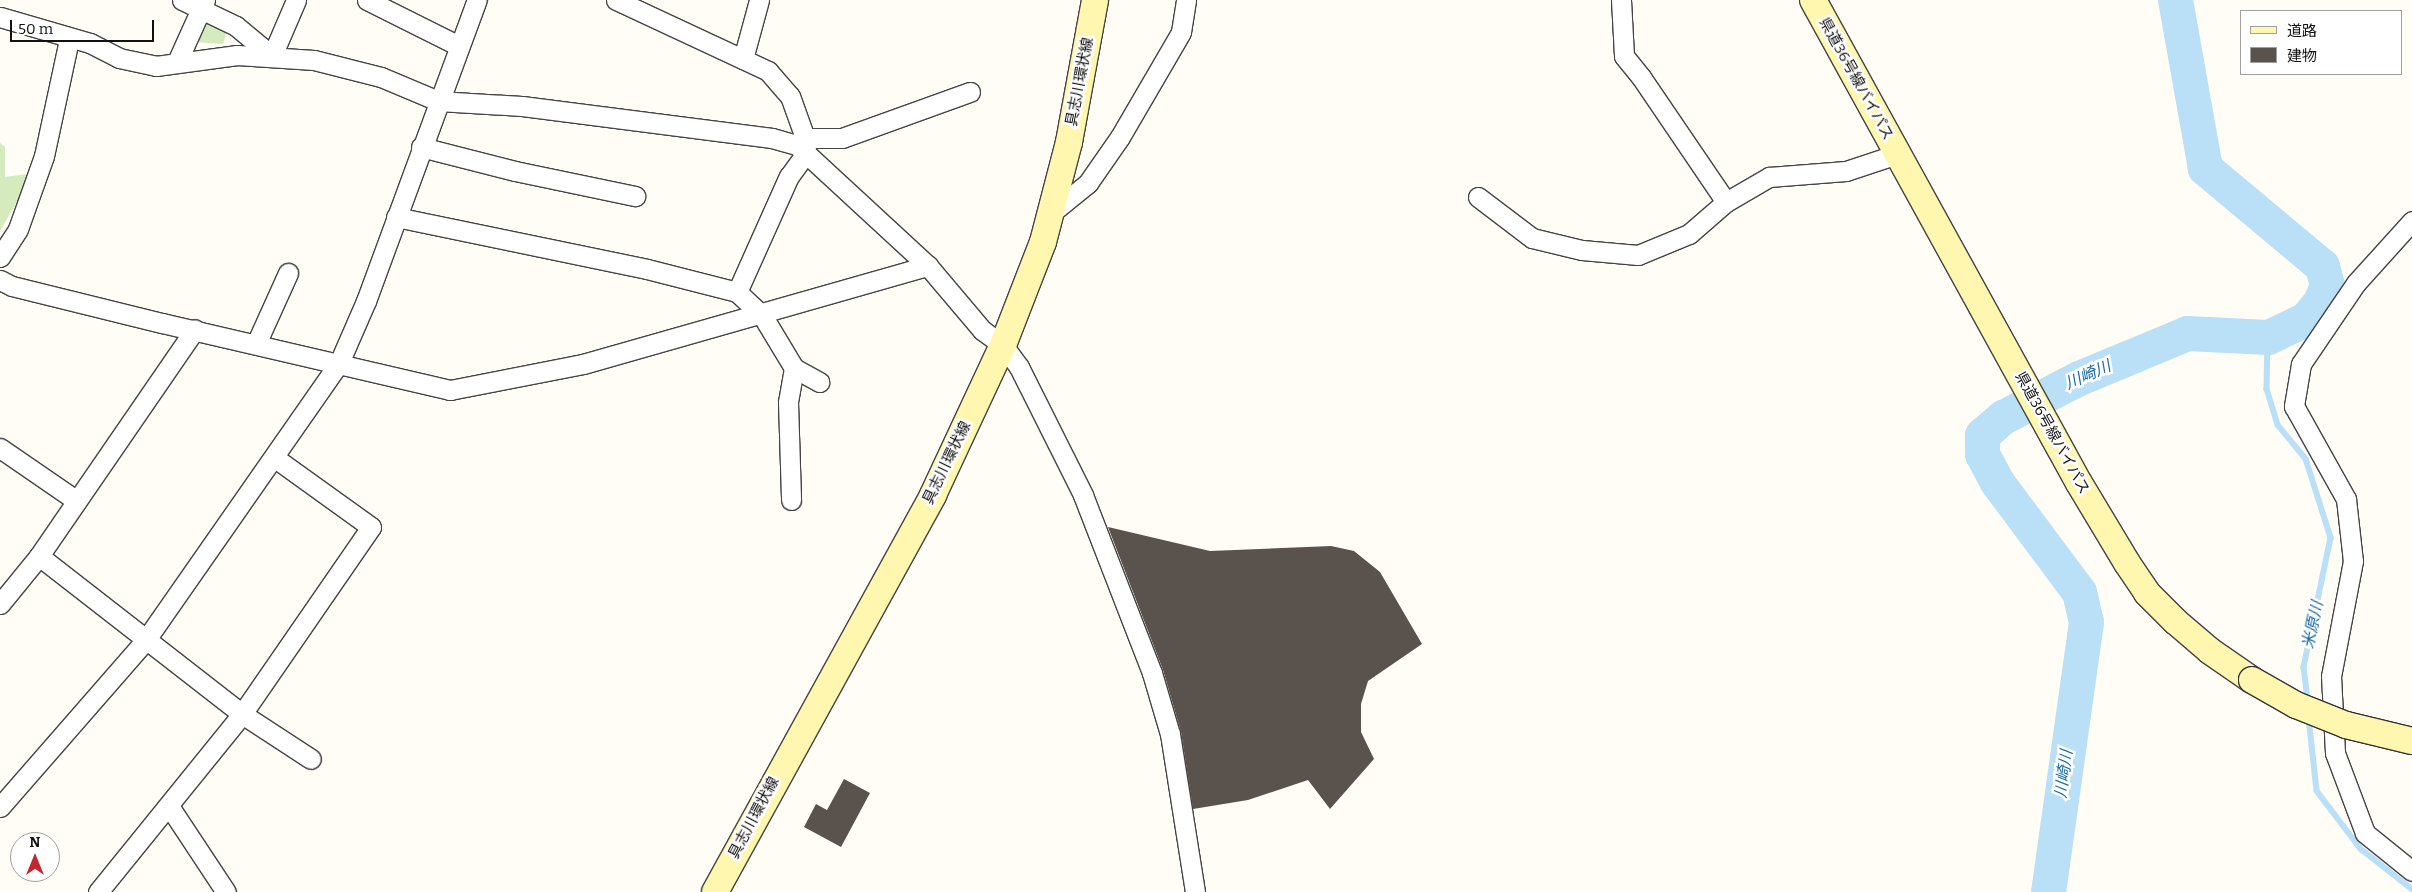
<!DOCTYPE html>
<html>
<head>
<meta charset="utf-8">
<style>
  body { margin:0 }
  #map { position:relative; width:2412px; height:892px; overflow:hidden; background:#fffdf5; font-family:Bitter,"Noto Sans JP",serif }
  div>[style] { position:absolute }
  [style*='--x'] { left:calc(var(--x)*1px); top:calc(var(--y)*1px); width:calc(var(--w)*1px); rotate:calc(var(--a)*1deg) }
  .green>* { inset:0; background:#d5ebbd }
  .stream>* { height:5.5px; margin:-2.75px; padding:0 2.75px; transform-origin:2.75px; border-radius:2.75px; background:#b9e0f7 }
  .river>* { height:35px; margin:-17.5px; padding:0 17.5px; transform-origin:17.5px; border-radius:17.5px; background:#b9e0f7 }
  .building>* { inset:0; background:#5a524d }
  .roads { filter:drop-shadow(1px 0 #444) drop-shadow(-1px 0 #444) drop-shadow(0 1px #444) drop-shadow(0 -1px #444) }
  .street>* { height:19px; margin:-9.5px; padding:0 9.5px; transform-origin:9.5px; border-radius:9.5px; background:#fff }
  .secondary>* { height:26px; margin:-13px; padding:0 13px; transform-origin:13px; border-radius:13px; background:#fff6b0 }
  .bridges { filter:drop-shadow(1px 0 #333) drop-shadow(-1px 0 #333) drop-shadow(0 1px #333) drop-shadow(0 -1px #333) }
  .secondary-bridge>* { height:26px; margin:-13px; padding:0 13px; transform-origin:13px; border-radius:13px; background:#fff6b0 }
  span { translate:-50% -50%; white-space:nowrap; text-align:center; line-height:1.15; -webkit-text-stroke:5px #fff; paint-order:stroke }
  .street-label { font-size:15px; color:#111 }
  .water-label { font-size:16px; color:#1768a6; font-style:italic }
  .legend { position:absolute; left:2240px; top:10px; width:162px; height:65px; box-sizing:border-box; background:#fff; border:1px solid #a0a0a0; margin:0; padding:6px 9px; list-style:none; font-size:15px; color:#111 }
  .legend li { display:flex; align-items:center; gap:10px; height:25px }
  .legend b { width:25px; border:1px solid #a0a0a0 }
  .north { position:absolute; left:10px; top:832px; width:50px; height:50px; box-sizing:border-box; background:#fff; border:1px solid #a0a0a0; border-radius:50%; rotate:0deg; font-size:14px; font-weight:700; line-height:20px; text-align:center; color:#111 }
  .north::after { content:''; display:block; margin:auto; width:18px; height:22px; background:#c4262e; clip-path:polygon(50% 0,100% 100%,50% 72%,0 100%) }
  .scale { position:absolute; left:10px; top:20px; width:144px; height:22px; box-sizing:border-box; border:2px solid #111; border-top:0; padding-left:6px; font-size:15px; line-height:18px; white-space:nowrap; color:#111; -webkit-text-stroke:4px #fff; paint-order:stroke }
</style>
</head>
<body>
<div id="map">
  <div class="green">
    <i style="clip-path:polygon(204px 18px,227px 30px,223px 44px,194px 42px)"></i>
    <i style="clip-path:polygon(0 143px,5px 147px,5px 177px,27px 174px,30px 179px,0 231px)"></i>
  </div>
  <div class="stream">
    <i style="--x:2268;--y:337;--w:52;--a:91.1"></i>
    <i style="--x:2267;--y:389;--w:38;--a:73"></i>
    <i style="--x:2278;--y:425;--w:44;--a:50.5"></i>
    <i style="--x:2306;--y:459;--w:83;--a:72.4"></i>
    <i style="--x:2331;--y:538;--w:132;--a:101.8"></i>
    <i style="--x:2304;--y:667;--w:35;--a:83"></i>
    <i style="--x:2309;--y:718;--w:73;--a:83.7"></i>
    <i style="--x:2317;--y:791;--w:73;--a:52.8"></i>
    <i style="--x:2361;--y:849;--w:65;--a:38.1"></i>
  </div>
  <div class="river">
    <i style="--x:2048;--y:892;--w:273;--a:-82"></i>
    <i style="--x:2086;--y:622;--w:31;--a:-103"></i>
    <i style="--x:2079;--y:592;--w:137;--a:-126.7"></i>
    <i style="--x:1997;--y:482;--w:32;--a:-118"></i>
    <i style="--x:1982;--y:454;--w:19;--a:-90"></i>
    <i style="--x:1982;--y:435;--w:28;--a:-41"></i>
    <i style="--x:2003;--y:417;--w:85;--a:-27.2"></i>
    <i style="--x:2079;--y:378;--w:117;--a:-22.6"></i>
    <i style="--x:2187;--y:333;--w:81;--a:2.8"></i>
    <i style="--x:2268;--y:337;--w:42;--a:-25.3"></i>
    <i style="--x:2306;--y:319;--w:22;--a:-51"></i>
    <i style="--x:2320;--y:302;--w:18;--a:-68"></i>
    <i style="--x:2327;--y:285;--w:20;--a:-105"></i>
    <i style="--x:2322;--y:266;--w:153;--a:-140.1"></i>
    <i style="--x:2205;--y:168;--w:171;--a:-100.1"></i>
  </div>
  <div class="building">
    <i style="clip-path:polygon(1108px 527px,1210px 551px,1331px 546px,1354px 551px,1380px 572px,1422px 644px,1368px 681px,1361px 704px,1361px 732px,1374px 759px,1330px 809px,1308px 780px,1248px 800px,1193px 809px,1181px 732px,1163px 670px)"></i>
    <i style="clip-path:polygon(844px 779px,870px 793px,841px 847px,804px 827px,816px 804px,827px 810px)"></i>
  </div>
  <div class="roads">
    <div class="street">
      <i style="--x:182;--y:0;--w:60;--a:25.7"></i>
      <i style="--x:236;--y:26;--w:47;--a:39.8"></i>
      <i style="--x:272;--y:56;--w:61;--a:-66.8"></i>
      <i style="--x:367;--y:0;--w:103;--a:26.6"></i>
      <i style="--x:616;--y:0;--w:168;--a:25"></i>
      <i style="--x:768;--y:71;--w:33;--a:49"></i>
      <i style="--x:790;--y:96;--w:45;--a:70.3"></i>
      <i style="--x:805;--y:138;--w:15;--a:86"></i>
      <i style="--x:806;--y:153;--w:29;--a:126"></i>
      <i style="--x:789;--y:176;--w:127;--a:114.1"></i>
      <i style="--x:1621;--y:0;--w:56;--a:86.9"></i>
      <i style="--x:1624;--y:56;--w:27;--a:51"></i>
      <i style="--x:1641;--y:77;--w:151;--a:55.8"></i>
      <i style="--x:0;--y:17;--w:94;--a:16.1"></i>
      <i style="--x:90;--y:43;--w:33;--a:27"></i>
      <i style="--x:119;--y:58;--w:38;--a:12"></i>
      <i style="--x:156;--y:66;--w:82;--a:-7.7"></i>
      <i style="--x:237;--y:55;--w:77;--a:3.7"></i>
      <i style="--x:314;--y:60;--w:69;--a:14.2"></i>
      <i style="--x:381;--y:77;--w:62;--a:22.8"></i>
      <i style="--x:438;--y:101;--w:84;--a:3.4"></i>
      <i style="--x:522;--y:106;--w:252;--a:7.3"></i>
      <i style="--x:772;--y:138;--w:26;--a:16"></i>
      <i style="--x:797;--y:145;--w:178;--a:42.7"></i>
      <i style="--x:928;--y:266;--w:84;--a:49.8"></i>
      <i style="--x:982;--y:330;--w:26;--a:36"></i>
      <i style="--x:1003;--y:345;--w:27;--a:54"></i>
      <i style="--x:1019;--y:367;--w:143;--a:63.4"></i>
      <i style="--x:1083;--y:495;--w:191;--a:68.8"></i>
      <i style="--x:1152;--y:673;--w:64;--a:73.6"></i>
      <i style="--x:1170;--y:734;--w:160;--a:81"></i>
      <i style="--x:743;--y:59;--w:61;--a:-74.8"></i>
      <i style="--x:177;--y:62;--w:68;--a:-65.7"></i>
      <i style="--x:805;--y:138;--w:37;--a:0"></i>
      <i style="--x:842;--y:138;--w:136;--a:-19.8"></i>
      <i style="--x:421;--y:147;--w:97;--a:14.3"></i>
      <i style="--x:515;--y:171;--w:123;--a:11.8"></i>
      <i style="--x:1478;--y:197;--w:68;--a:37.2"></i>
      <i style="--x:1532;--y:238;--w:51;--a:13.5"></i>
      <i style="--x:1582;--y:250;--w:56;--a:5.1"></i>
      <i style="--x:1638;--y:255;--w:55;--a:-22.4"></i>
      <i style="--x:1689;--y:234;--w:49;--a:-40.9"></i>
      <i style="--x:1726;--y:202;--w:50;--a:-30.2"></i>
      <i style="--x:1769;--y:177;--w:77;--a:-4.5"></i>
      <i style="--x:1846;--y:171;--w:54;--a:-18.4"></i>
      <i style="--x:1051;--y:213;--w:48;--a:-39"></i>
      <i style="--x:1088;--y:183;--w:56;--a:-55.2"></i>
      <i style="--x:1120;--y:137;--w:121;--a:-59.8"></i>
      <i style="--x:1181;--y:32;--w:32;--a:-81"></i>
      <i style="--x:396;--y:217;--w:256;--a:11.7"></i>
      <i style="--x:647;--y:269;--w:93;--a:14.3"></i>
      <i style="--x:737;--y:292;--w:34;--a:43"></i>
      <i style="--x:762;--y:315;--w:62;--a:58.9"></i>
      <i style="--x:794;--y:368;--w:35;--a:100"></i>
      <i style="--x:788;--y:402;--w:98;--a:88.2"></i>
      <i style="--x:2412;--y:221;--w:84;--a:132.1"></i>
      <i style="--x:2356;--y:283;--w:98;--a:124.2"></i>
      <i style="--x:2301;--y:364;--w:43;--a:99.5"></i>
      <i style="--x:2294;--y:406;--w:107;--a:60.8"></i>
      <i style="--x:2346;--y:499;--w:62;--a:83.6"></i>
      <i style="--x:2353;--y:561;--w:117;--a:100.8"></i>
      <i style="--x:2331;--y:676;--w:77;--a:87"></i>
      <i style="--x:2335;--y:753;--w:85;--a:69.4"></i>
      <i style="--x:2365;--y:833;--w:60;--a:39"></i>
      <i style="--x:0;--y:257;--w:33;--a:-57"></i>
      <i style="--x:18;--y:229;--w:77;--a:-70.4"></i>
      <i style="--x:44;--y:156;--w:120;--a:-77.9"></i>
      <i style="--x:0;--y:280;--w:13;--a:27"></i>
      <i style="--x:12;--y:286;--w:154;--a:13.9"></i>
      <i style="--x:162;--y:323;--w:296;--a:13.1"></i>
      <i style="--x:450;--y:390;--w:136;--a:-11.1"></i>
      <i style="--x:583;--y:364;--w:359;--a:-15.9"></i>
      <i style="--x:256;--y:344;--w:78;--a:-65.7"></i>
      <i style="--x:794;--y:368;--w:29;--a:29"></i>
      <i style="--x:0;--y:448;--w:93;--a:34.5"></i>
      <i style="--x:39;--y:556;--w:257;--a:37.9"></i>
      <i style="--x:242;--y:714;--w:82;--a:33.1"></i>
      <i style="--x:0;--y:604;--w:62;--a:-50.9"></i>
      <i style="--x:39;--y:556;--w:275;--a:-55.5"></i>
      <i style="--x:169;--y:806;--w:103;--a:56.5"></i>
      <i style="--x:0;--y:807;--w:220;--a:-48.9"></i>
      <i style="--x:145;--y:641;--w:339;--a:-55.1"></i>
      <i style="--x:339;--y:363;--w:68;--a:-66.5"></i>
      <i style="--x:366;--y:301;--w:321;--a:-69.8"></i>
      <i style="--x:98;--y:892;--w:229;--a:-51"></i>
      <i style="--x:242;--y:714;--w:227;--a:-55.4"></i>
      <i style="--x:371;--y:527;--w:118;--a:-144.3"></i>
    </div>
    <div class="secondary">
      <i style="--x:1813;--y:0;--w:551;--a:61.16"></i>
      <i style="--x:2079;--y:483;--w:93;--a:59"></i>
      <i style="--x:2127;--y:563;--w:36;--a:56"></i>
      <i style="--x:2147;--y:593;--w:40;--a:45"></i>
      <i style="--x:2175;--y:621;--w:46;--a:40.6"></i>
      <i style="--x:2210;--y:651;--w:51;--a:34.6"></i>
      <i style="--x:715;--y:892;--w:453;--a:-61.2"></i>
      <i style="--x:933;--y:495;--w:166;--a:-65"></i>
      <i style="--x:1003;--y:345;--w:110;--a:-68.8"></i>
      <i style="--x:1043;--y:242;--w:103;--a:-75.4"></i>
      <i style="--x:1069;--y:142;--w:144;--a:-79.6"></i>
    </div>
  </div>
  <div class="bridges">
    <div class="secondary-bridge">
      <i style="--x:2252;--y:680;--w:51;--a:29.6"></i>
      <i style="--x:2296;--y:705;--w:54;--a:21.8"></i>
      <i style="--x:2346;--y:725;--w:68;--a:13.6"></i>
    </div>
  </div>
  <div class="street-label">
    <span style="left:1856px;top:79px;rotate:61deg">県道36号線バイパス</span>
    <span style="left:1080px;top:82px;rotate:-79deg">具志川環状線</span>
    <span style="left:2052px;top:433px;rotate:61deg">県道36号線バイパス</span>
    <span style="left:947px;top:463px;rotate:-64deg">具志川環状線</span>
    <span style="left:754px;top:818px;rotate:-62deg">具志川環状線</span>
  </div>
  <div class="water-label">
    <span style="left:2088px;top:375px;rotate:-24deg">川崎川</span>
    <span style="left:2313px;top:625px;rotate:-78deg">米原川</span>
    <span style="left:2064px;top:774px;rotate:-82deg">川崎川</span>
  </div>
  <ul class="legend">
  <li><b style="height:6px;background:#fff6b0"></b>道路</li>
  <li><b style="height:14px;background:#5a524d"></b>建物</li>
  </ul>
  <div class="north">N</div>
  <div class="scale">50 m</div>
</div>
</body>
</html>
